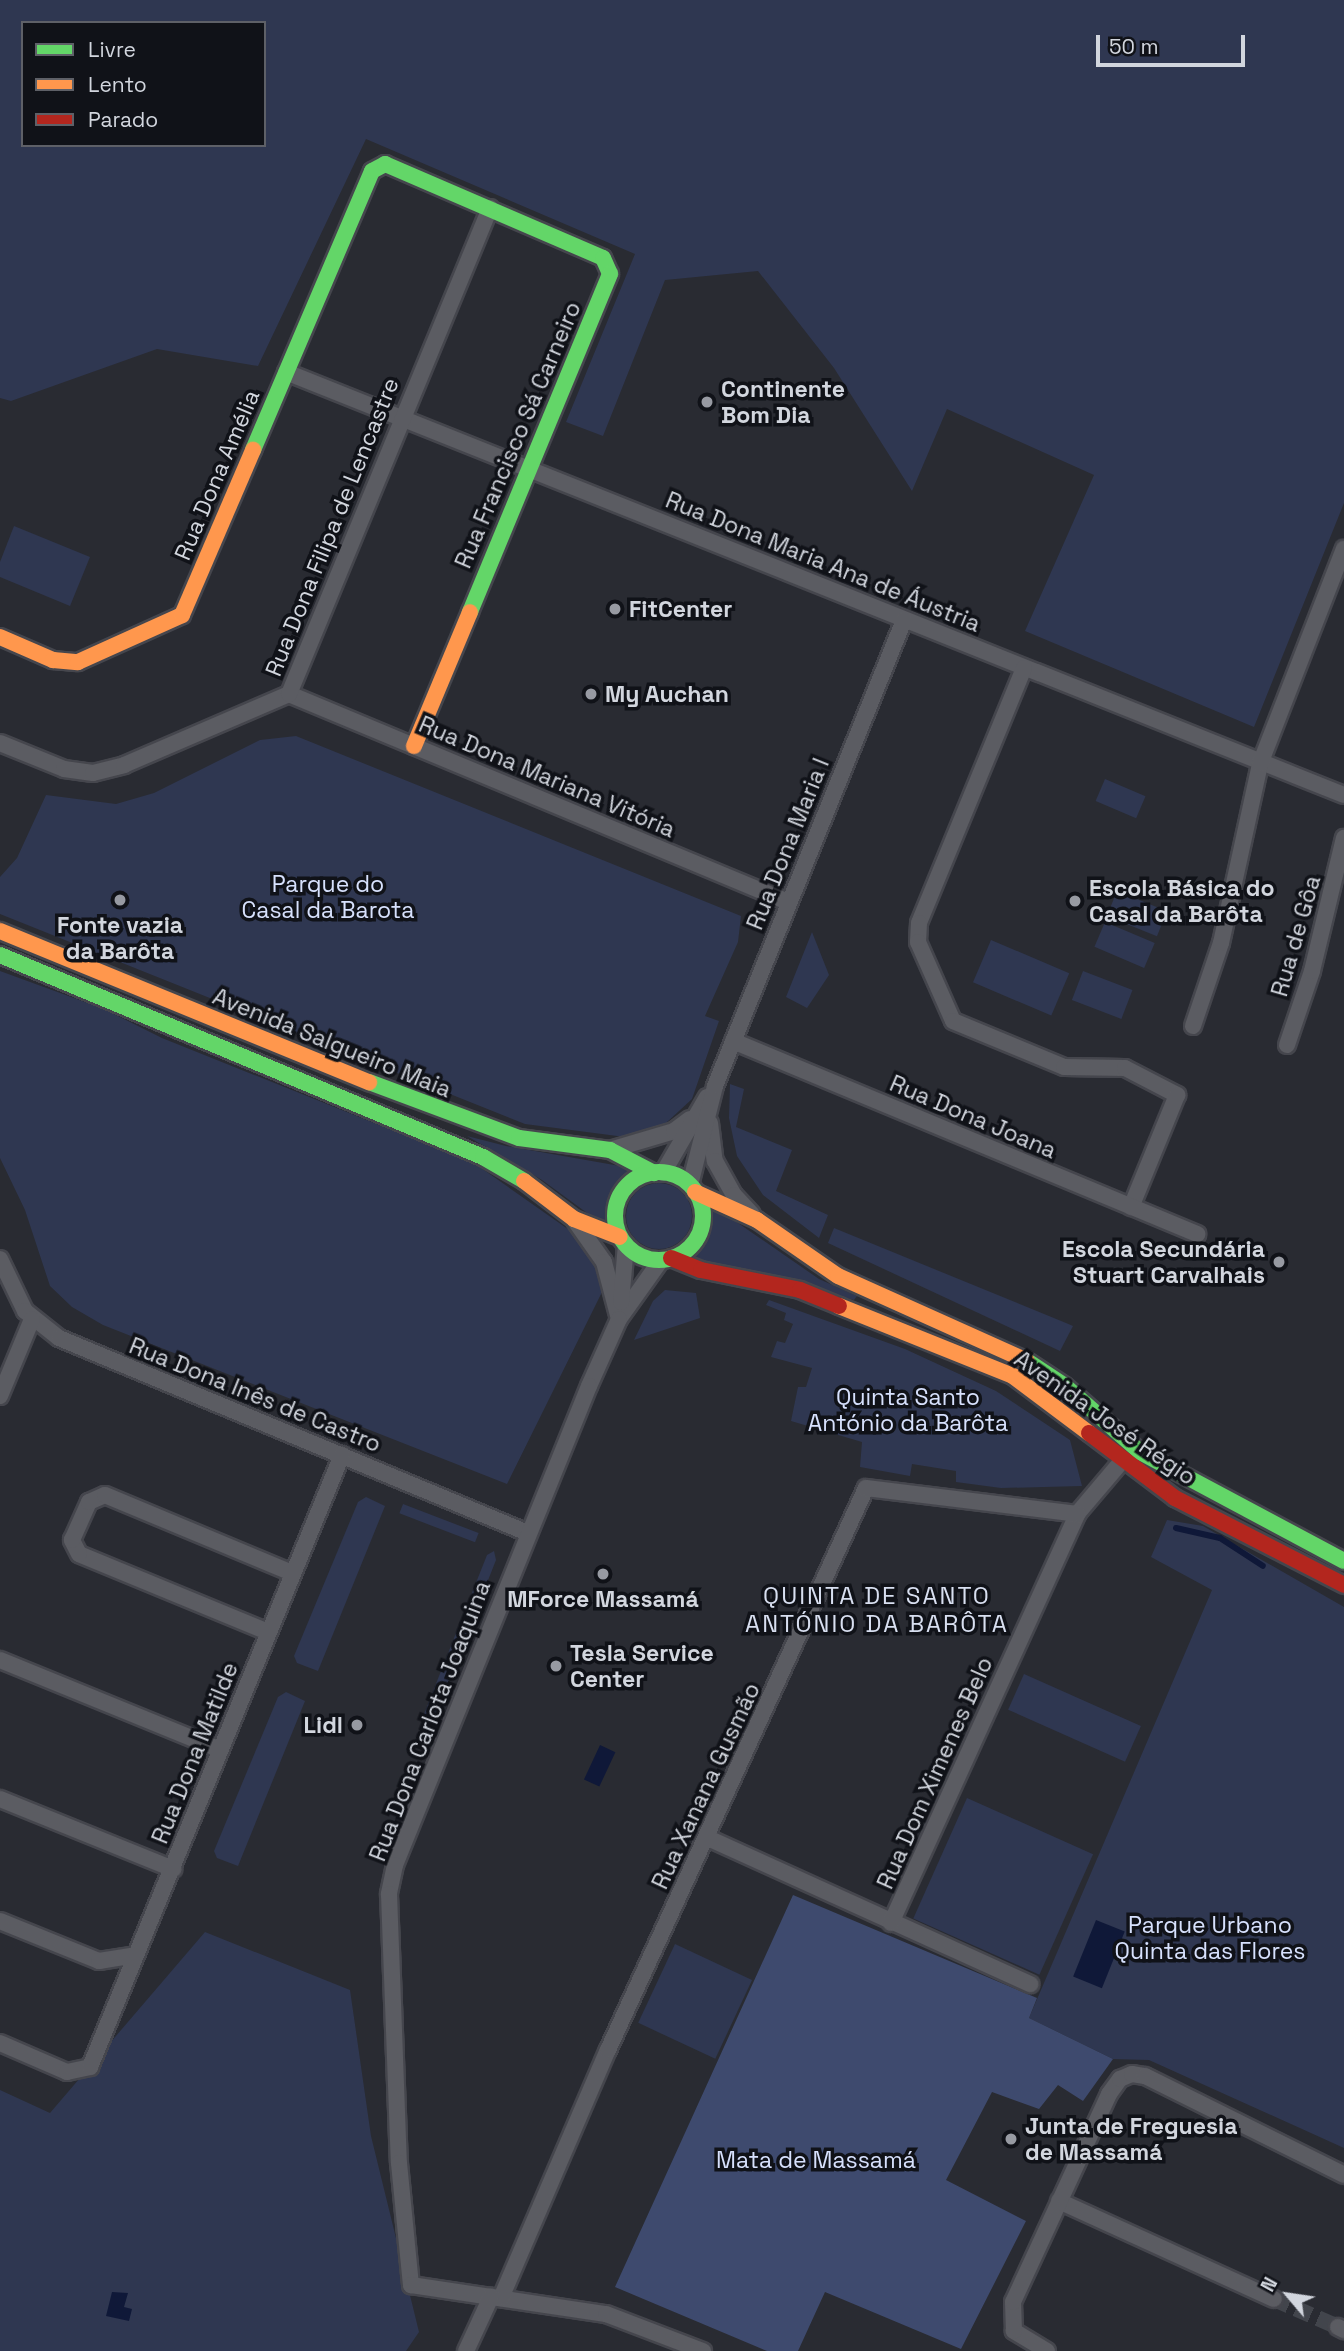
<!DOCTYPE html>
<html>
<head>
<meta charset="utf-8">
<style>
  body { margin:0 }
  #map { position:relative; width:1344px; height:2351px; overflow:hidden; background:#292b32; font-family:"Space Grotesk",sans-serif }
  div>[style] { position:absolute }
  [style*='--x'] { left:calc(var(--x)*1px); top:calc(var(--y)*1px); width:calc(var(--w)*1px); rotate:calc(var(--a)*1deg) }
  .green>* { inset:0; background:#2f3751; transform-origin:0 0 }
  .round { border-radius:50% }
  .forest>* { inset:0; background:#3e4a6e }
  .water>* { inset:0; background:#0f1838; transform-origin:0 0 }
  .stream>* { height:6px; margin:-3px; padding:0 3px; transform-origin:3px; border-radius:3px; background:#0f1838 }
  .street-tunnel>* { height:16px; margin-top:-8px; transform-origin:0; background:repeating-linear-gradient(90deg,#42454c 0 16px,transparent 0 24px) }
  .roads { filter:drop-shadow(2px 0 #45464d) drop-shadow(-2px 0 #45464d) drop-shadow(0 2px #45464d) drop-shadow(0 -2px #45464d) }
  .street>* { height:16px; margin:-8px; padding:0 8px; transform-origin:8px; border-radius:8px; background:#5b5c62 }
  .fast>* { height:16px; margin:-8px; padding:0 8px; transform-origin:8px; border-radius:8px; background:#63d668 }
  .fast>.ring { margin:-8px; padding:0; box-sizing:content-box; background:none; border:16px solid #63d668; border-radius:50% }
  .slow>* { height:16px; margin:-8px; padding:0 8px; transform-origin:8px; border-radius:8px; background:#ff974d }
  .jam>* { height:16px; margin:-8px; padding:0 8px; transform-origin:8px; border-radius:8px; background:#b3261e }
  .dots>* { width:19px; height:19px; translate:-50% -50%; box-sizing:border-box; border:4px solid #101218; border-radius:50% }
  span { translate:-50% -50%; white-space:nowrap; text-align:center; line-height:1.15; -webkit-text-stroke:7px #101218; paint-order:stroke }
  .poi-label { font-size:23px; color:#d2d6de; font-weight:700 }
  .left { translate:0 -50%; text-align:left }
  .right { translate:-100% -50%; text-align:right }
  .street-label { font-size:23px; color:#d2d6de }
  .park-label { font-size:23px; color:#d7e1fd }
  .neighbourhood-label { font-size:24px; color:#d8dff0; letter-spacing:2px }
  .legend { position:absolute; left:21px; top:21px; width:245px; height:126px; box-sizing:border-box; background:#101218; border:2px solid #5e6067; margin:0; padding:9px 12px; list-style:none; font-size:21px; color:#d2d6de }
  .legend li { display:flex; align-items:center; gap:14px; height:35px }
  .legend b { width:35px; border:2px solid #5e6067 }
  .north { position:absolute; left:1253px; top:2260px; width:70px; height:70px; -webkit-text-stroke:5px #101218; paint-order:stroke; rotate:299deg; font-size:19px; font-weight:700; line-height:28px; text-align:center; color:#d2d6de }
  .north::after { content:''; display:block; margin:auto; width:24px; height:32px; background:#d2d6de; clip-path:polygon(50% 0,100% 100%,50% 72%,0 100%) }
  .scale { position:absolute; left:1096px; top:35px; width:149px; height:32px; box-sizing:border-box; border:4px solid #d2d6de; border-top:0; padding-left:9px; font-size:21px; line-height:24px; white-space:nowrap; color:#d2d6de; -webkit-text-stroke:5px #101218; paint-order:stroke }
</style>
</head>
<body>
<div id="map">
  <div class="green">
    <i style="clip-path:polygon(evenodd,0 0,1344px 0,1344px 503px,1254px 727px,1025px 631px,1094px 475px,947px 409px,912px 491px,834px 368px,758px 271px,665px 280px,603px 436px,566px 422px,635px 254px,366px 139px,258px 366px,157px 349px,11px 401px,0 398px,0 0,23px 23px,264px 23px,264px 145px,23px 145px,23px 23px)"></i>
    <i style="clip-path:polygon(14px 526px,90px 557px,70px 606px,0 577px,0 562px)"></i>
    <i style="clip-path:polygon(296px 736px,741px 916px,738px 942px,705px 1016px,719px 1021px,692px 1099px,666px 1123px,625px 1137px,525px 1124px,0 914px,0 877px,17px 858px,46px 795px,116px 804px,154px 793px,260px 740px)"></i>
    <i style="left:1105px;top:779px;width:44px;height:24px;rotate:23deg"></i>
    <i style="left:1117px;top:891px;width:54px;height:27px;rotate:22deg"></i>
    <i style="left:1105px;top:922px;width:54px;height:27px;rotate:23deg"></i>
    <i style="clip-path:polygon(812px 932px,829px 975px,807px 1008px,786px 997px)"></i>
    <i style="left:991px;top:940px;width:85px;height:46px;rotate:23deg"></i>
    <i style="clip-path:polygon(0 971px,104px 1009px,162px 1038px,474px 1163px,582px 1239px,605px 1286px,507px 1484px,103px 1325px,72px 1307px,50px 1286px,25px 1210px,0 1158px)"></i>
    <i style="left:1083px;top:971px;width:53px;height:31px;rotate:21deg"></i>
    <i style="clip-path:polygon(730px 1084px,744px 1089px,736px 1127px,792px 1150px,776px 1191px,828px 1215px,819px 1238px,763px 1195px,737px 1156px,729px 1118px)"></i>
    <i style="clip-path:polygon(467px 1136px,506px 1146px,637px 1169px,609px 1198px,609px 1229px,542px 1180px)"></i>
    <i class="round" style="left:626px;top:1183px;width:66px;height:66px"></i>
    <i style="clip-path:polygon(712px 1205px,819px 1279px,857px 1296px,854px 1300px,692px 1259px,707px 1239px)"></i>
    <i style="clip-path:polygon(834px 1228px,1066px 1323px,1073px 1326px,1060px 1351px,828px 1243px)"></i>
    <i style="clip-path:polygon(665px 1290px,696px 1293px,700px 1318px,634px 1340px,653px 1301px)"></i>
    <i style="clip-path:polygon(769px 1300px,905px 1349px,996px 1391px,1070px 1440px,1082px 1486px,1001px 1488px,956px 1482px,956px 1471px,912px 1464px,910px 1476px,860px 1467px,862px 1442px,791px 1421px,798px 1387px,806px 1387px,812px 1368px,771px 1357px,777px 1341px,785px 1343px,793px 1324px,784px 1320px,786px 1313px,766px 1305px)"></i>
    <i style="clip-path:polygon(366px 1497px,385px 1506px,318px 1671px,297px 1663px,294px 1656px,358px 1502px)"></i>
    <i style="left:403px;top:1504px;width:81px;height:10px;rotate:21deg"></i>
    <i style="clip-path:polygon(1167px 1520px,1203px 1526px,1344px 1607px,1344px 2148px,1149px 2060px,1113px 2059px,1029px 2018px,1212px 1590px,1151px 1557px)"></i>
    <i style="clip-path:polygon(494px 1551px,496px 1560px,432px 1723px,422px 1719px,487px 1555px)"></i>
    <i style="left:1024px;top:1674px;width:128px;height:39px;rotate:24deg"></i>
    <i style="clip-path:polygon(286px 1692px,305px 1701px,238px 1866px,217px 1858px,214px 1851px,278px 1697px)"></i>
    <i style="left:967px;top:1798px;width:138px;height:132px;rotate:24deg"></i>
    <i style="clip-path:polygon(205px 1932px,350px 1990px,371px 2136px,419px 2332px,406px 2351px,0 2351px,0 2090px,50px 2113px)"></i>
    <i style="left:675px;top:1944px;width:85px;height:87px;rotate:25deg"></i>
  </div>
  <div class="forest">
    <i style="clip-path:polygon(793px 1895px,1037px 1998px,1029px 2018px,1113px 2059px,1083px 2101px,1058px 2085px,1039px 2109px,992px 2092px,946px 2180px,1026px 2221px,961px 2349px,825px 2292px,798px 2351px,767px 2351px,615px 2287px)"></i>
  </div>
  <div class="water">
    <i style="left:600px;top:1745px;width:17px;height:38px;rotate:25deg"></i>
    <i style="left:1096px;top:1920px;width:31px;height:61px;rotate:22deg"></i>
    <i style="clip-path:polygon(112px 2292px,128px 2293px,124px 2307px,132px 2309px,129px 2321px,106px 2316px)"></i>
  </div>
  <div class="stream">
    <i style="--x:1176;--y:1528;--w:45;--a:12.8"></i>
    <i style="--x:1220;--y:1538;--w:51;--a:33.1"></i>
  </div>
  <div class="street-tunnel">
    <i style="--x:1274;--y:2299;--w:70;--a:23.6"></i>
  </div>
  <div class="roads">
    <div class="street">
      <i style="--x:286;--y:372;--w:1139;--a:21.79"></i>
      <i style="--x:1024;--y:668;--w:276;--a:112.4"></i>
      <i style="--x:919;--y:923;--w:19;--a:93"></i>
      <i style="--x:918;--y:942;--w:86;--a:66.1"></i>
      <i style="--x:953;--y:1021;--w:120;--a:22.5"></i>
      <i style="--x:1064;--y:1067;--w:61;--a:0.9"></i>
      <i style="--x:1125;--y:1068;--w:59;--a:27.4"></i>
      <i style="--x:1177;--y:1095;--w:121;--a:112.3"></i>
      <i style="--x:289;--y:694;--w:541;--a:22.63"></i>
      <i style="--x:0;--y:743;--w:69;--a:22.1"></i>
      <i style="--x:64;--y:769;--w:29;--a:8"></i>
      <i style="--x:93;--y:773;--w:32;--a:-14"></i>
      <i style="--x:124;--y:765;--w:180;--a:-23.3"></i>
      <i style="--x:289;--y:694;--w:526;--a:-67.53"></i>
      <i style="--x:1193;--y:1026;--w:88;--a:-71.4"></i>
      <i style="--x:1221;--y:943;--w:183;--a:-77.7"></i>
      <i style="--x:1260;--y:764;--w:231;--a:-68.7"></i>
      <i style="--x:733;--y:1041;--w:503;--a:22.58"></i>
      <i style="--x:1287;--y:1045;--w:78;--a:-71.3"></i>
      <i style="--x:1312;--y:971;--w:137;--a:-76.5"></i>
      <i style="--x:710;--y:1123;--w:38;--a:83"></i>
      <i style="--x:715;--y:1161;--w:39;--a:61"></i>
      <i style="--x:734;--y:1195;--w:26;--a:47"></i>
      <i style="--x:610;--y:1150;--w:67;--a:-16.5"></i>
      <i style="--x:674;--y:1131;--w:20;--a:-37"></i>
      <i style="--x:663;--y:1173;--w:88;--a:-59.9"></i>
      <i style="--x:690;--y:1185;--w:102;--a:-75.8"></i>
      <i style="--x:715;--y:1086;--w:503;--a:-67.92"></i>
      <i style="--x:575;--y:1221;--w:50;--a:54.7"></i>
      <i style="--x:604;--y:1262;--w:59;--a:75.3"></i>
      <i style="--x:0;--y:1259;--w:58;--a:64.3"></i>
      <i style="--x:25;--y:1311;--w:43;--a:38.5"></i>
      <i style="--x:59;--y:1338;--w:508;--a:22.58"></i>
      <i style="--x:661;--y:1260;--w:72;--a:125.4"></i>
      <i style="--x:619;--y:1319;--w:73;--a:114.1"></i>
      <i style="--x:589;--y:1386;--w:517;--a:112.05"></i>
      <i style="--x:395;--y:1865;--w:30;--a:102"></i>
      <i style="--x:389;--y:1894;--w:269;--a:87.9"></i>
      <i style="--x:399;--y:2163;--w:123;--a:84.4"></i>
      <i style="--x:411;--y:2285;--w:197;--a:8.5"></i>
      <i style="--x:606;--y:2314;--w:104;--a:20.9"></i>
      <i style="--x:621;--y:1302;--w:57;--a:-85"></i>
      <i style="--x:0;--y:1396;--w:83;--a:-67.4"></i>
      <i style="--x:268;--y:1632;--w:204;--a:-157.6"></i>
      <i style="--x:79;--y:1554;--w:16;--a:-117"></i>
      <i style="--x:72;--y:1540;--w:42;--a:-65.9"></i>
      <i style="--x:89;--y:1502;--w:17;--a:-24"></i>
      <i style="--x:105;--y:1495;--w:203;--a:22.6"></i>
      <i style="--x:0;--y:1660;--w:238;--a:22.2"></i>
      <i style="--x:0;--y:1799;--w:187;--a:22"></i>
      <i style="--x:708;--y:1838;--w:354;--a:24.4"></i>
      <i style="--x:0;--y:1921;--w:107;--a:22"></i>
      <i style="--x:99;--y:1961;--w:37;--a:-9"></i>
      <i style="--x:891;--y:1923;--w:449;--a:-65.5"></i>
      <i style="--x:1077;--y:1514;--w:70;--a:-49.7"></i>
      <i style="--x:0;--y:2043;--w:73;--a:23.4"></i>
      <i style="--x:67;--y:2072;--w:24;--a:-12"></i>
      <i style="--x:90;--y:2067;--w:662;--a:-67.62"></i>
      <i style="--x:1059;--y:2201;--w:236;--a:24.5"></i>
      <i style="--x:501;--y:2298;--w:270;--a:-66.7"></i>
      <i style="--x:608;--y:2050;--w:618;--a:-65.34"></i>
      <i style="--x:866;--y:1488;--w:213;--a:7"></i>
      <i style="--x:1338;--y:2327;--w:7;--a:27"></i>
      <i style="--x:466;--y:2351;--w:60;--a:-65.2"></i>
      <i style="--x:1047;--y:2351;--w:39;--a:-149"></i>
      <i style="--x:1014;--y:2331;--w:29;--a:-92"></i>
      <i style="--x:1013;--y:2302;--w:229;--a:-65.2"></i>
      <i style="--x:1109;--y:2094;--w:19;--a:-54"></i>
      <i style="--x:1120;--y:2079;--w:13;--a:-23"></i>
      <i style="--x:1132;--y:2074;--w:13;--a:9"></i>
      <i style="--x:1145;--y:2076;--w:222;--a:26.4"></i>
    </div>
    <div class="fast">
      <i style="--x:253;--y:450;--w:303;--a:-66.9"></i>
      <i style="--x:372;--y:171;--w:15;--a:-28"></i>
      <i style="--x:385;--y:164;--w:237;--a:23.3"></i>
      <i style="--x:603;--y:258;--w:17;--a:66"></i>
      <i style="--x:610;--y:274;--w:366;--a:112.5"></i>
      <i style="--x:0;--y:955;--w:524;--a:22.7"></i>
      <i style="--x:483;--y:1157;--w:48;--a:30.3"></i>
      <i style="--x:369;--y:1082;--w:160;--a:20.5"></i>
      <i style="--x:519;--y:1138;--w:92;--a:7.5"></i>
      <i style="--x:610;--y:1150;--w:50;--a:27.6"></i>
      <i class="ring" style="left:615px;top:1172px;width:72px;height:72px"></i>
      <i style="--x:1027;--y:1361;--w:45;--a:33.3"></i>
      <i style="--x:1065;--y:1386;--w:100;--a:41.3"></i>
      <i style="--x:1140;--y:1452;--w:231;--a:28.1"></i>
    </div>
    <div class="slow">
      <i style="--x:0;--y:637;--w:58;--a:23.5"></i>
      <i style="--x:53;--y:660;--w:25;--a:5"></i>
      <i style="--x:78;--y:662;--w:114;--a:-24.3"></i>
      <i style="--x:182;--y:615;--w:180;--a:-66.7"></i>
      <i style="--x:414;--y:746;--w:145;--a:-67.3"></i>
      <i style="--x:0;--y:931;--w:399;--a:22.3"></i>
      <i style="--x:524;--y:1181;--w:63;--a:37.2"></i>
      <i style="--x:574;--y:1219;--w:49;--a:21.4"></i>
      <i style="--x:695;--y:1192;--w:68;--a:24.3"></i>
      <i style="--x:757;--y:1220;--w:98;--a:34.7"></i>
      <i style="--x:838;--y:1276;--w:207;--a:24.2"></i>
      <i style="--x:839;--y:1306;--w:188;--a:21.9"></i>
      <i style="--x:1013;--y:1376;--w:95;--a:36.9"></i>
    </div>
    <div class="jam">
      <i style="--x:671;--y:1258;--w:32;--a:22"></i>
      <i style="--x:701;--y:1270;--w:101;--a:11.4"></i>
      <i style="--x:800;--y:1290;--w:42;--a:22.3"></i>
      <i style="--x:1089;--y:1433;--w:108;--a:37.1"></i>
      <i style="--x:1175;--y:1498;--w:190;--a:27.2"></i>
    </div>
  </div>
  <div class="dots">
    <i style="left:707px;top:402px;background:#979aa2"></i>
    <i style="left:615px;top:609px;background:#979aa2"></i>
    <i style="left:591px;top:694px;background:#979aa2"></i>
    <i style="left:120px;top:900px;background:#979aa2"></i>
    <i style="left:1075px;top:901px;background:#979aa2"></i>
    <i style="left:1279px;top:1262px;background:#979aa2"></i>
    <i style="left:603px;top:1574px;background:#979aa2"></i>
    <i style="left:556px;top:1666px;background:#979aa2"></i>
    <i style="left:357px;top:1725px;background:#979aa2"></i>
    <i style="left:1011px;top:2139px;background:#979aa2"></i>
  </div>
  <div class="poi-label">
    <span class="left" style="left:721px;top:402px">Continente<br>Bom Dia</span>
    <span class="left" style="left:629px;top:609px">FitCenter</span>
    <span class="left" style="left:605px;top:694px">My Auchan</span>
    <span class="left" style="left:1089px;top:901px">Escola Básica do<br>Casal da Barôta</span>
    <span style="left:120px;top:938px">Fonte vazia<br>da Barôta</span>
    <span class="right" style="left:1265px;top:1262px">Escola Secundária<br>Stuart Carvalhais</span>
    <span style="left:603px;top:1599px">MForce Massamá</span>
    <span class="left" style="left:570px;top:1666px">Tesla Service<br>Center</span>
    <span class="right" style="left:343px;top:1725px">Lidl</span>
    <span class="left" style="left:1025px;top:2139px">Junta de Freguesia<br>de Massamá</span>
  </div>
  <div class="street-label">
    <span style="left:518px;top:435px;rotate:-67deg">Rua Francisco Sá Carneiro</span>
    <span style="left:217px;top:475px;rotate:-67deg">Rua Dona Amélia</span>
    <span style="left:332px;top:527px;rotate:-68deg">Rua Dona Filipa de Lencastre</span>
    <span style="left:823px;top:562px;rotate:22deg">Rua Dona Maria Ana de Áustria</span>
    <span style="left:547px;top:777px;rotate:23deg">Rua Dona Mariana Vitória</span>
    <span style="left:788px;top:844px;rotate:-68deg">Rua Dona Maria I</span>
    <span style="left:1296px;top:936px;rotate:-74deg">Rua de Gôa</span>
    <span style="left:332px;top:1043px;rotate:22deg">Avenida Salgueiro Maia</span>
    <span style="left:973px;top:1117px;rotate:23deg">Rua Dona Joana</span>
    <span style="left:255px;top:1395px;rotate:22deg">Rua Dona Inês de Castro</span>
    <span style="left:1105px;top:1418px;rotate:35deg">Avenida José Régio</span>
    <span style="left:430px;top:1721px;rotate:-69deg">Rua Dona Carlota Joaquina</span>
    <span style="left:195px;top:1753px;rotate:-68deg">Rua Dona Matilde</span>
    <span style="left:935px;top:1773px;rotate:-66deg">Rua Dom Ximenes Belo</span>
    <span style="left:706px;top:1786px;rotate:-65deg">Rua Xanana Gusmão</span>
  </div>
  <div class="park-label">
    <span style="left:328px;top:897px">Parque do<br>Casal da Barota</span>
    <span style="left:908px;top:1410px">Quinta Santo<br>António da Barôta</span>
    <span style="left:1210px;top:1938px">Parque Urbano<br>Quinta das Flores</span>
    <span style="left:816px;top:2160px">Mata de Massamá</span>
  </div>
  <div class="neighbourhood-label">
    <span style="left:877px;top:1610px">QUINTA DE SANTO<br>ANTÓNIO DA BARÔTA</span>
  </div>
  <ul class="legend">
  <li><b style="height:9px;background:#63d668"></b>Livre</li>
  <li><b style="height:9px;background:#ff974d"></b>Lento</li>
  <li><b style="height:9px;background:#b3261e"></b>Parado</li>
  </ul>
  <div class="north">N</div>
  <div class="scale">50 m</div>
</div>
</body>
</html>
